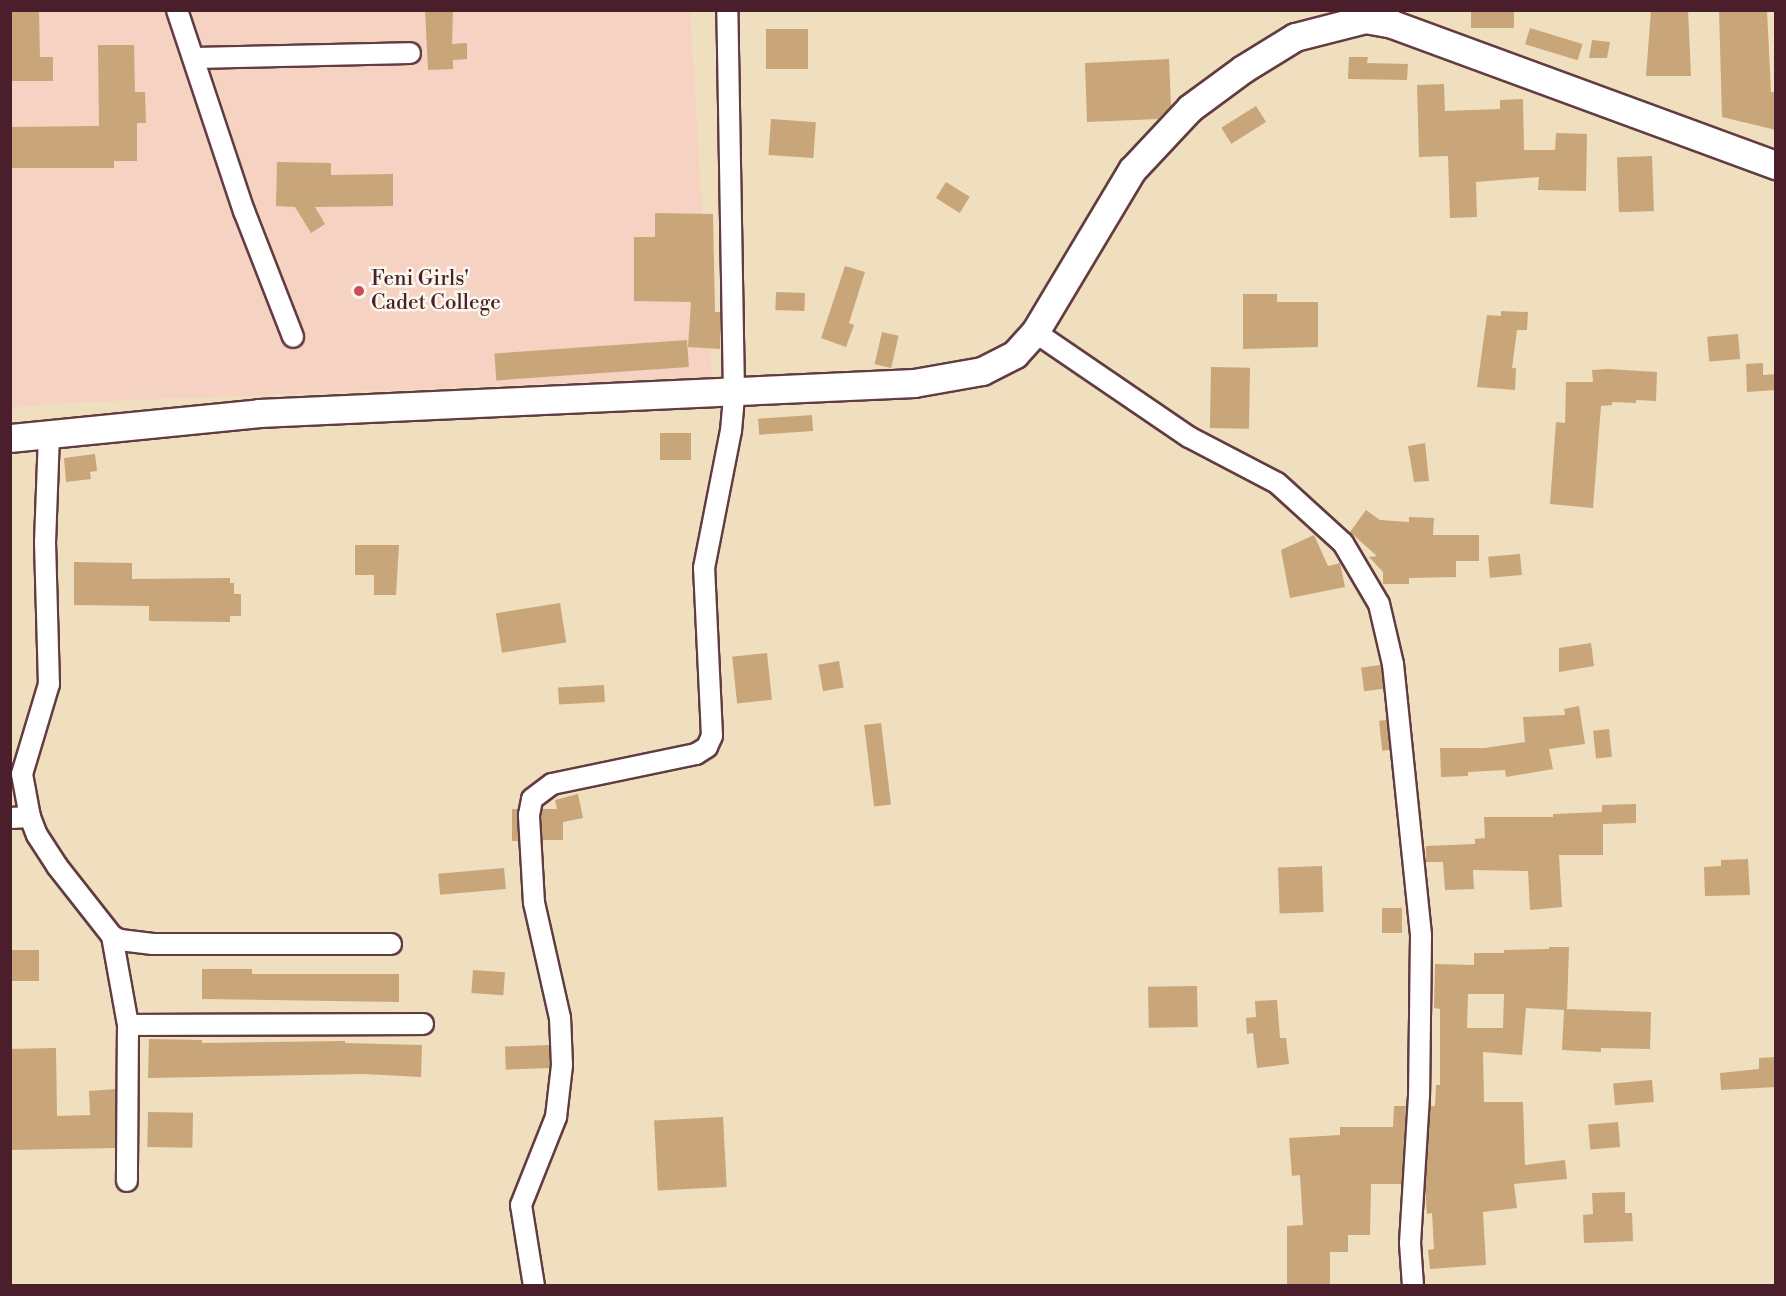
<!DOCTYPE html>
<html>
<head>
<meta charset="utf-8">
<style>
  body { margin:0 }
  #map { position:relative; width:1786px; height:1296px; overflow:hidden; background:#efdfbf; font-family:"Libre Bodoni",serif }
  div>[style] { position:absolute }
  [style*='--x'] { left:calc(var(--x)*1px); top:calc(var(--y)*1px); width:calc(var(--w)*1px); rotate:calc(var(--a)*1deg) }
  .built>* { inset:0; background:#f5d2c2 }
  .building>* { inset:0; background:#c9a57a; transform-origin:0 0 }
  .roads { filter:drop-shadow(2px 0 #633c41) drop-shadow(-2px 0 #633c41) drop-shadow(0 2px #633c41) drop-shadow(0 -2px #633c41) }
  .minor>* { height:20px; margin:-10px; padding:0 10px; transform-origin:10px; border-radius:10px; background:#fff }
  .secondary>* { height:27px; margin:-13.5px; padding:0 13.5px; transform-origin:13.5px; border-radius:13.5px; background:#fff }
  .dots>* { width:16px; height:16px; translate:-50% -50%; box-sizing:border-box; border:3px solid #fbf7ec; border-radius:50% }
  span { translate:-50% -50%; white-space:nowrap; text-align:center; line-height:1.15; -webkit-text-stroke:5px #fbf7ec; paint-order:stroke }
  .poi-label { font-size:21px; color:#4a1f2b }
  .left { translate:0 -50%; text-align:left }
  .frame { position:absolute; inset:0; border:12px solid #4a1f2b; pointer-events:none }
</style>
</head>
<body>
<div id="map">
  <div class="built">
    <i style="clip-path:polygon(10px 11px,690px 11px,712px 377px,60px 403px,11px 408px)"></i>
  </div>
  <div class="building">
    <i style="clip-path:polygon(10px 10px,39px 10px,40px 57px,53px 57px,53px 81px,10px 81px)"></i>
    <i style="clip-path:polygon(425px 10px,453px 10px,452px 44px,467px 43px,467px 59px,453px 60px,453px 69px,428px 70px)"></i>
    <i style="left:1471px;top:10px;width:43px;height:18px"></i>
    <i style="clip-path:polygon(1651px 10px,1688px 10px,1691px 76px,1646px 76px)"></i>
    <i style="clip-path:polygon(1719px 10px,1767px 10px,1771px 92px,1775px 92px,1776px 130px,1722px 117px)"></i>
    <i style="left:1530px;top:28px;width:55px;height:17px;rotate:17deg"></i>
    <i style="left:766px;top:29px;width:42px;height:40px"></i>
    <i style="clip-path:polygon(1592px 40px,1610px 42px,1607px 58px,1589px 58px)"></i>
    <i style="clip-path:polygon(98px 45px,134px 45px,135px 92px,145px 92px,146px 123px,137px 123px,137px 161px,114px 161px,114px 168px,10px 168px,10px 127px,99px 126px)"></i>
    <i style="clip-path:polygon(1349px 57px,1368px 57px,1367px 63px,1408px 64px,1407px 80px,1348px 79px)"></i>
    <i style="clip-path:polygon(1169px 59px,1171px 106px,1158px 119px,1087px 122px,1085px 63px)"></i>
    <i style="clip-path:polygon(1444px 84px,1445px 111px,1500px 109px,1500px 100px,1523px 99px,1524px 150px,1555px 150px,1556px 133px,1587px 134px,1586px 191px,1538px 190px,1539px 177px,1476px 182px,1477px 217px,1450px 218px,1448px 156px,1419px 157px,1417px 85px)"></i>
    <i style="left:1256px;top:106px;width:19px;height:41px;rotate:58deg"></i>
    <i style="left:771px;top:119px;width:45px;height:36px;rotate:4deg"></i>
    <i style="left:1652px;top:156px;width:55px;height:35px;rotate:88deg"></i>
    <i style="clip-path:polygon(277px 162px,331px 163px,331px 175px,393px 174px,393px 206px,315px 207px,325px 224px,311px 233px,295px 207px,276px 206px)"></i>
    <i style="left:946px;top:182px;width:28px;height:19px;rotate:32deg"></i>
    <i style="clip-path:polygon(655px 213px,713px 214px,715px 312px,721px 312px,720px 349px,688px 347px,691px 302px,634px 301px,634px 237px,655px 237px)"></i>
    <i style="clip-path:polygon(845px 266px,865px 272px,849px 323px,854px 325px,846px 347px,821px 338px)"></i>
    <i style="left:776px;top:292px;width:29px;height:18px;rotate:2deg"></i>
    <i style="clip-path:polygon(1243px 294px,1277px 294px,1277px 302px,1318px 302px,1318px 347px,1243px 349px)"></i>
    <i style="clip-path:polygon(1501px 311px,1528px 312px,1527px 330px,1517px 330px,1512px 368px,1516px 368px,1515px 390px,1477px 387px,1487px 315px,1501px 316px)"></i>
    <i style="left:882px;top:332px;width:17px;height:33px;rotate:13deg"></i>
    <i style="left:1738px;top:334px;width:25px;height:31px;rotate:85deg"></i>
    <i style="left:687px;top:340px;width:27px;height:193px;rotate:86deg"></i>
    <i style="clip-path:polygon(1763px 363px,1763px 375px,1776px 374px,1776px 390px,1747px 392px,1746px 364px)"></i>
    <i style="left:1211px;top:367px;width:39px;height:61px;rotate:1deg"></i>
    <i style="clip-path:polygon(1608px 369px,1657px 372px,1656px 401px,1636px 400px,1636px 403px,1612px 402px,1612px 405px,1601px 406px,1593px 508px,1550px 504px,1556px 422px,1565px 423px,1566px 382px,1593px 382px,1592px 370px)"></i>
    <i style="left:812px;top:415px;width:16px;height:54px;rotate:86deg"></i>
    <i style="left:660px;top:433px;width:31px;height:27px"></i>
    <i style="clip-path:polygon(1425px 443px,1429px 481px,1414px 482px,1408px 446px)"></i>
    <i style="clip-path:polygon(95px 454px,97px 471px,90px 472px,91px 479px,66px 482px,64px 458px)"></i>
    <i style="clip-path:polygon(1366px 510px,1380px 520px,1409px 522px,1409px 517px,1434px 518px,1433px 535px,1479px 535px,1479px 561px,1456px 561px,1456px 577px,1409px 578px,1409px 584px,1383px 584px,1383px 572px,1369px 557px,1377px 556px,1350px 532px)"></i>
    <i style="clip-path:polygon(1314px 535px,1328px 566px,1340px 563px,1345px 587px,1290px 598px,1281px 550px)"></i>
    <i style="clip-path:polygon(355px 545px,399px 545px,396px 595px,374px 595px,374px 575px,355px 575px)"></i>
    <i style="left:1520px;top:554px;width:21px;height:32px;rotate:85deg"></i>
    <i style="clip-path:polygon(74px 562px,132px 563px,132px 579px,230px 578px,230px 583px,234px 583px,234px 594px,241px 594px,241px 616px,230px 616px,230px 622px,149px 621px,149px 606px,74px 605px)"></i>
    <i style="left:560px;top:603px;width:40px;height:65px;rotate:81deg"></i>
    <i style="clip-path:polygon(1591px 643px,1594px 666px,1559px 672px,1559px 648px)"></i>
    <i style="left:767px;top:653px;width:47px;height:35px;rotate:84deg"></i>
    <i style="left:839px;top:661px;width:27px;height:21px;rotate:80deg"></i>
    <i style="left:1381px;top:665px;width:24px;height:20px;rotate:83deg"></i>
    <i style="left:604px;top:685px;width:17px;height:46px;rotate:87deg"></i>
    <i style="clip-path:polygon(1579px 706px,1585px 744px,1549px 749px,1553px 769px,1506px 777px,1505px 770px,1468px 772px,1468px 776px,1441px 777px,1440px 748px,1485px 748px,1525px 742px,1523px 717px,1565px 715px,1564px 709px)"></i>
    <i style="left:1387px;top:720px;width:30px;height:8px;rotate:84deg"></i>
    <i style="left:881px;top:723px;width:82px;height:17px;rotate:83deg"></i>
    <i style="left:1609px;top:729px;width:28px;height:16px;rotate:84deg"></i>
    <i style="clip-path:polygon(578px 794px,583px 818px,563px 822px,563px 840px,542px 840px,542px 809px,557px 809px,555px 800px)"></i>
    <i style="clip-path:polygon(1636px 804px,1636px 823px,1603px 824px,1603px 855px,1559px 855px,1562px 907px,1530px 910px,1528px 871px,1473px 870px,1474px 889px,1445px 890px,1443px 862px,1426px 862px,1426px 846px,1475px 844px,1475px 839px,1485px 838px,1484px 817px,1553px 817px,1553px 814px,1602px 812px,1602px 805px)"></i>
    <i style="left:512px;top:809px;width:6px;height:32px"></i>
    <i style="clip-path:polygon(1748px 859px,1750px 895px,1705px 896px,1704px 867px,1721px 866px,1721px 860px)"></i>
    <i style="left:1322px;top:866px;width:46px;height:44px;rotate:88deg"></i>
    <i style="left:504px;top:868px;width:21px;height:66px;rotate:85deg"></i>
    <i style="left:1382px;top:908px;width:20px;height:25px"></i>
    <i style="clip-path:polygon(evenodd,1549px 947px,1569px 947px,1567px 1009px,1651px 1012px,1650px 1049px,1601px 1048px,1601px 1052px,1562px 1050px,1564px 1010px,1526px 1008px,1522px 1055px,1483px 1052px,1484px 1102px,1523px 1102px,1525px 1165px,1565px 1160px,1567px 1179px,1514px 1184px,1517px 1208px,1483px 1212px,1486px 1265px,1430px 1269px,1428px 1250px,1434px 1249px,1432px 1213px,1427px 1214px,1425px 1189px,1430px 1106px,1435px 1106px,1436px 1085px,1440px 1085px,1440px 1009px,1434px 1008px,1435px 964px,1474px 965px,1474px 953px,1504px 953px,1504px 950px,1549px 949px,1549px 947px,1468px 994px,1504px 994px,1503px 1028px,1467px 1028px,1468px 994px)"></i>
    <i style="left:10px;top:950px;width:29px;height:31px"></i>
    <i style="clip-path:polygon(202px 969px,252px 969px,252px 974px,399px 974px,399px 1002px,202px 999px)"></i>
    <i style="left:473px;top:970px;width:32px;height:23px;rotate:4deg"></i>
    <i style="left:1197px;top:986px;width:41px;height:49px;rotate:89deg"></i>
    <i style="clip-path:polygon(1277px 1000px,1280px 1038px,1286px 1038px,1289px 1064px,1257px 1068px,1253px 1033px,1247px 1034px,1246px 1018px,1256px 1017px,1255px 1001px)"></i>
    <i style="clip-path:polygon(149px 1039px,202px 1040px,202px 1043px,345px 1041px,345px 1043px,422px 1045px,421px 1077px,363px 1074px,148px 1078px)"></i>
    <i style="left:549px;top:1045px;width:23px;height:44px;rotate:88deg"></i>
    <i style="clip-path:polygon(56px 1048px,57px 1116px,90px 1115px,89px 1091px,116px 1089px,115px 1148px,10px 1150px,10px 1049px)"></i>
    <i style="clip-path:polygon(1776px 1057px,1776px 1087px,1721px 1090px,1720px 1073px,1759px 1069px,1759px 1058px)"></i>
    <i style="left:1652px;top:1080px;width:22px;height:39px;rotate:85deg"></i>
    <i style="clip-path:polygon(1394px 1106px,1406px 1106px,1402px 1184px,1371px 1184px,1370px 1235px,1348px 1235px,1348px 1252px,1330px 1252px,1330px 1286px,1287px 1286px,1287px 1226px,1303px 1225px,1300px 1175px,1292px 1176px,1289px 1138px,1340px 1135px,1340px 1127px,1393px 1127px)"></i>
    <i style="left:148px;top:1112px;width:45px;height:35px;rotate:1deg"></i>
    <i style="left:723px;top:1117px;width:70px;height:69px;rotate:87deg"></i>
    <i style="left:1618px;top:1122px;width:25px;height:30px;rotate:85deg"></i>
    <i style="clip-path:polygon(1625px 1192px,1625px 1213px,1632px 1213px,1633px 1241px,1584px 1243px,1583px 1215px,1593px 1214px,1592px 1193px)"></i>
  </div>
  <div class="roads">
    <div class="minor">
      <i style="--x:177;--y:10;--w:212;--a:71.6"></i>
      <i style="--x:244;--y:211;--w:135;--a:68.7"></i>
      <i style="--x:194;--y:58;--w:216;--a:-1.3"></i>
      <i style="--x:1035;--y:332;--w:186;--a:34.3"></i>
      <i style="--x:1189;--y:437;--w:99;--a:27.6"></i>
      <i style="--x:1277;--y:483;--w:89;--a:42.3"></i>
      <i style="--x:1343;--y:543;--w:71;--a:59.5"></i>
      <i style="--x:1379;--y:604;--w:62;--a:76.9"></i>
      <i style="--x:1393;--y:664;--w:273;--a:84.1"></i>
      <i style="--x:1421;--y:936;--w:160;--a:90.7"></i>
      <i style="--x:1419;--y:1096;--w:147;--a:93.5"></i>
      <i style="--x:1410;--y:1243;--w:43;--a:86"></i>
      <i style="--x:49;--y:434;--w:108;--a:92.1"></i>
      <i style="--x:45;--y:542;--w:142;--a:88.4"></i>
      <i style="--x:49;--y:684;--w:94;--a:106.7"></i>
      <i style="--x:22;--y:774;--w:44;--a:79.5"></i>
      <i style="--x:30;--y:817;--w:19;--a:69"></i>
      <i style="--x:37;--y:835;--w:37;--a:57"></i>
      <i style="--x:57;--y:866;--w:89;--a:51.8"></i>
      <i style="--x:112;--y:936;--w:9;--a:27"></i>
      <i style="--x:120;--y:940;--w:33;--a:7"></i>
      <i style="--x:153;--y:944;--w:238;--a:0"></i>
      <i style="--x:10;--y:818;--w:20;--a:-3"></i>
      <i style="--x:112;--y:936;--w:90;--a:79.8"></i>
      <i style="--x:128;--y:1025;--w:156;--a:90.4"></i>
      <i style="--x:128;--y:1025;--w:295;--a:-0.2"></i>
      <i style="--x:534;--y:1286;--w:82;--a:-99.1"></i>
      <i style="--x:521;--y:1205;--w:95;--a:-68.3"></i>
      <i style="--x:556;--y:1117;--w:52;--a:-83.4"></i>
      <i style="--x:562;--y:1065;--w:47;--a:-92.4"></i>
      <i style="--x:560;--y:1018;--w:118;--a:-102.7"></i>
      <i style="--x:534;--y:903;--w:88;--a:-93.3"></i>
      <i style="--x:529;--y:815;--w:16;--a:-79"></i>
      <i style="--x:532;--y:799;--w:25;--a:-37"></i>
      <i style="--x:552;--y:784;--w:147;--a:-11.8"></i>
      <i style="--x:696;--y:754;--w:13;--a:-32"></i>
      <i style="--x:707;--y:747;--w:12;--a:-66"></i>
      <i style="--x:712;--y:736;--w:168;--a:-92.7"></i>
      <i style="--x:704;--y:568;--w:140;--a:-78.9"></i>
      <i style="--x:731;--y:431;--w:38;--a:-85"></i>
      <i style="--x:734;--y:393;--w:383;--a:-91"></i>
    </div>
    <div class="secondary">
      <i style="--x:10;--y:438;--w:250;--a:-5.7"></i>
      <i style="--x:259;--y:413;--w:656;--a:-2.62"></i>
      <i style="--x:914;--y:383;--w:69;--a:-10"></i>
      <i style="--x:982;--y:371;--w:37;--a:-27"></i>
      <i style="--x:1015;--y:354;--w:30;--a:-48"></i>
      <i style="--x:1035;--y:332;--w:189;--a:-59.1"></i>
      <i style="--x:1132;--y:170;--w:85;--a:-46.9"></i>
      <i style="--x:1190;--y:108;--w:66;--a:-36.3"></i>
      <i style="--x:1243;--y:69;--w:61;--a:-31.6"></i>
      <i style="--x:1295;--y:37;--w:72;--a:-14.4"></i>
      <i style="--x:1365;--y:19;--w:27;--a:10"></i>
      <i style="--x:1392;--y:24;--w:409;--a:20.2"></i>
    </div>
  </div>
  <div class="dots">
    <i style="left:359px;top:291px;background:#d1495b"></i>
  </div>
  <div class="poi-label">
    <span class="left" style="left:371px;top:291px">Feni Girls'<br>Cadet College</span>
  </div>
  <div class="frame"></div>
</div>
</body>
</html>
